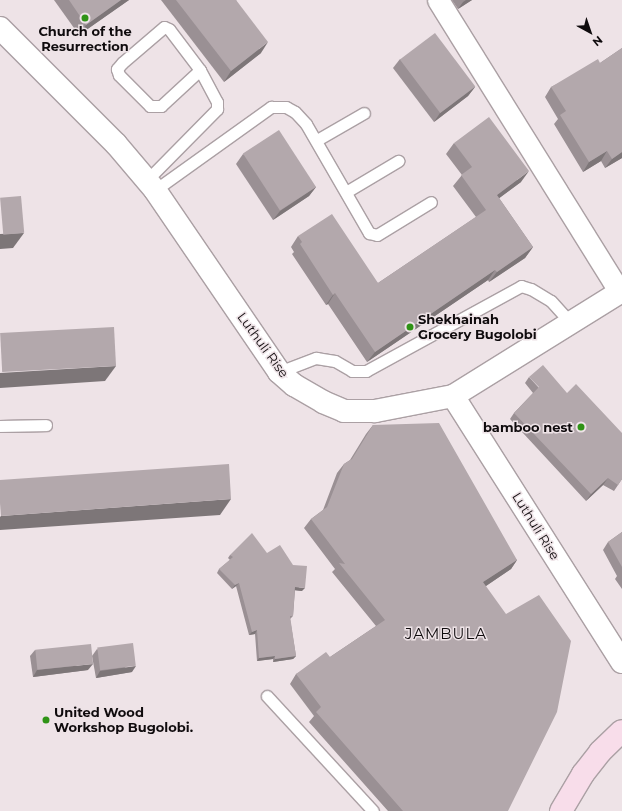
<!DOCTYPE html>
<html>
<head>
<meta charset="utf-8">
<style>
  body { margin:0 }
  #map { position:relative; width:622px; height:811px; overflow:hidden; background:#eee3e7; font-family:Montserrat,sans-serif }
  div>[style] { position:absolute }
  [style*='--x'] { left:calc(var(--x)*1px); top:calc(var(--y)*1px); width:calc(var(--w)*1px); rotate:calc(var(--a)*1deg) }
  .roads { filter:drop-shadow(1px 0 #aba0a4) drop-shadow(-1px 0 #aba0a4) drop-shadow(0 1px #aba0a4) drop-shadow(0 -1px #aba0a4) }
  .service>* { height:11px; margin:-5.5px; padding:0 5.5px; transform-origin:5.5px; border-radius:5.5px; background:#fff }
  .minor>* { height:21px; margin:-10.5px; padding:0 10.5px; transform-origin:10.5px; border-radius:10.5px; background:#fff }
  .tertiary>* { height:22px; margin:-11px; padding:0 11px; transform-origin:11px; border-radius:11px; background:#fff }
  .secondary>* { height:22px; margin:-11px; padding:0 11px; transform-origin:11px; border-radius:11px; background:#f8ddea }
  .wall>* { inset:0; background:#9a9094 }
  .shaded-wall>* { inset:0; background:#7d7678 }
  .building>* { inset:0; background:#b3a8ac; transform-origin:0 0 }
  .dots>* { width:11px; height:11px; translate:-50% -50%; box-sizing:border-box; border:2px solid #eee3e7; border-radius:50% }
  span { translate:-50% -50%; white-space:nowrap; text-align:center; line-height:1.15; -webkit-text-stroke:3px #eee3e7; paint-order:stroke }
  .poi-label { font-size:13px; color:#0f0b0d; font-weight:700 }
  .left { translate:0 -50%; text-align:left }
  .right { translate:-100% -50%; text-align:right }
  .street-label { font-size:13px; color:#0f0b0d }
  .quarter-label { font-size:15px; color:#0f0b0d; letter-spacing:1px }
  .north { position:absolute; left:570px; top:12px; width:40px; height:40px; -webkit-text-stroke:3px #eee3e7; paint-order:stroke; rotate:140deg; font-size:11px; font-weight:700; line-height:16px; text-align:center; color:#0f0b0d }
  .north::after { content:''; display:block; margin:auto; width:14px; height:18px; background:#0f0b0d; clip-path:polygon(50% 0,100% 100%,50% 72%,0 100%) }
</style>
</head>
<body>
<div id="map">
  <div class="roads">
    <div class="service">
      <i style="--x:317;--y:140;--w:54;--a:-29.9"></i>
      <i style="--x:147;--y:180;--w:100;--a:-45.4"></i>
      <i style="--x:217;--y:109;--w:7;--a:-90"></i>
      <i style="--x:217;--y:102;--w:36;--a:-118"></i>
      <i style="--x:200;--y:70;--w:51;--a:-127.1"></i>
      <i style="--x:169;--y:29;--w:5;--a:-158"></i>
      <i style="--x:164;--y:27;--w:55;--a:139.4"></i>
      <i style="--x:122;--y:63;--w:8;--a:130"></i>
      <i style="--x:117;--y:69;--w:6;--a:72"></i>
      <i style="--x:119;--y:75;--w:44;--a:45"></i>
      <i style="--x:150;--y:106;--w:11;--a:0"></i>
      <i style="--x:161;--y:106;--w:53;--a:-42.7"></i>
      <i style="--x:155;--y:190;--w:143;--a:-35.6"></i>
      <i style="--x:271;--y:107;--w:15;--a:0"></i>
      <i style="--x:286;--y:107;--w:10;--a:29"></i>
      <i style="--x:295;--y:112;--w:16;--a:47"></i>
      <i style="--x:306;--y:124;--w:126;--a:60"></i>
      <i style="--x:369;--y:233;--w:8;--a:14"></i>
      <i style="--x:377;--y:235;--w:63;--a:-31.4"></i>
      <i style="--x:346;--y:192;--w:61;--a:-30.8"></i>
      <i style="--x:279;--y:372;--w:40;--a:-21"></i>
      <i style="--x:316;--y:358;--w:19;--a:9"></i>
      <i style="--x:335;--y:361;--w:20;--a:30"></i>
      <i style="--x:352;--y:371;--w:14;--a:0"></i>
      <i style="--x:366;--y:371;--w:177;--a:-28.7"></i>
      <i style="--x:521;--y:286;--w:10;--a:17"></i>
      <i style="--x:531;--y:289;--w:23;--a:31"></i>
      <i style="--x:551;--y:301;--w:30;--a:48"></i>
      <i style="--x:0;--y:426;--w:46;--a:-1.2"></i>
      <i style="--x:267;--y:696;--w:156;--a:47.3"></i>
    </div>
    <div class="minor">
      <i style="--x:438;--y:0;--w:344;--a:58.1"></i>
    </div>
    <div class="tertiary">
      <i style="--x:0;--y:28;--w:164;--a:45"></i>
      <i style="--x:116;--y:144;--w:60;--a:49.7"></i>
      <i style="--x:155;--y:190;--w:220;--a:55.7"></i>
      <i style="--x:279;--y:372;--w:20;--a:41"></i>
      <i style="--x:294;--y:385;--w:34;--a:30"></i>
      <i style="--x:323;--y:402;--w:23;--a:23"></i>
      <i style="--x:344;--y:411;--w:31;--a:0"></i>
      <i style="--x:375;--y:411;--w:79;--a:-10.9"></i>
      <i style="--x:453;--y:396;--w:315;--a:57.6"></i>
      <i style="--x:453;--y:396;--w:199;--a:-31.9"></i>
    </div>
    <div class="secondary">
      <i style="--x:561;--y:811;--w:43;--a:-59.3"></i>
      <i style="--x:583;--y:774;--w:28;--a:-52"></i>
      <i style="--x:600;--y:752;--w:30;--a:-44"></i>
    </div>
  </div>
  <div class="wall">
    <i style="clip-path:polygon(54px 0,129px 0,79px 35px)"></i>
    <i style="clip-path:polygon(161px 0,236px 0,261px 53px,224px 82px)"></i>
    <i style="clip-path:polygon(452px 0,472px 0,458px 9px)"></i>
    <i style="clip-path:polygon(622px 48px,622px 158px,605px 168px,601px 161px,583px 172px,554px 124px,558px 119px,545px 97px,551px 87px,600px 63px)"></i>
    <i style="clip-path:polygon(400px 59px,475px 87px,468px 96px,434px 122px,393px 68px)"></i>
    <i style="clip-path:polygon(454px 143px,521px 182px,499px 198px,533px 247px,525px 258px,489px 282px,488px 280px,367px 362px,328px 304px,326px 305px,292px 254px,294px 252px,291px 247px,298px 236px,378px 283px,476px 217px,453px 186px,462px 175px,446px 154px)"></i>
    <i style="clip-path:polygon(243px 154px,316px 187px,309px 196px,273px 220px,236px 164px)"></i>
    <i style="clip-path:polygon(529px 377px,622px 479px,614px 491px,603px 485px,586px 501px,510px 419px,514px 413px,533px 393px,525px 383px)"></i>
    <i style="clip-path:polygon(373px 425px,517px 560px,511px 569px,486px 586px,508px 811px,388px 811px,309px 722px,314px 716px,290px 684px,296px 674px,330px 657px,376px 626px,332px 572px,335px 569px,304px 528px,311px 519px,323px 510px,337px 473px,344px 464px,350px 460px,366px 434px)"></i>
    <i style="clip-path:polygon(622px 532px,622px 589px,615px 579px,617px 576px,603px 550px,608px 542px)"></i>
    <i style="clip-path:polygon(267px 553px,302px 591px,295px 590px,293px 616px,290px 619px,296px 656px,293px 659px,273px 662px,273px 659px,257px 661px,255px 634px,249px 635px,236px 586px,232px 589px,217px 573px,219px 569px,230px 560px,228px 558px,230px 555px)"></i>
    <i style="clip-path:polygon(97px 649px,132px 672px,96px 678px,92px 656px)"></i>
    <i style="clip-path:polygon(35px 650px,88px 670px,33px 677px,30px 656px)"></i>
  </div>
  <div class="shaded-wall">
    <i style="clip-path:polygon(121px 0,129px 0,79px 35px,86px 25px)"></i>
    <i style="clip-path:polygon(466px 0,472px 0,458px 9px,463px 2px)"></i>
    <i style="clip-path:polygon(268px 42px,261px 53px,224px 82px,231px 71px)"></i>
    <i style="clip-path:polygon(475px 87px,468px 96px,434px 122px,440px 113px)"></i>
    <i style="clip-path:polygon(607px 151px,601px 161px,583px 172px,589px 162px)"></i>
    <i style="clip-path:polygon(622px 152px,622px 158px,605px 168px,612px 159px)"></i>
    <i style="clip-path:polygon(529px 171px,521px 182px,490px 205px,497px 195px)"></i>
    <i style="clip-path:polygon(316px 187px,309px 196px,273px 220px,280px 211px)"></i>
    <i style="clip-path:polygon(24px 233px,13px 248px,0 249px,0 234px)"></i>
    <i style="clip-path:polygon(533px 247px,525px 258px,489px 282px,497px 272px)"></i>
    <i style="clip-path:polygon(495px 270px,488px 280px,367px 362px,375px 352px)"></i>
    <i style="clip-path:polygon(335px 293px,328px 304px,326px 305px,333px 295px)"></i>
    <i style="clip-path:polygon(116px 366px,105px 381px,0 388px,0 373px)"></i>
    <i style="clip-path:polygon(608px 478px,603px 485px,586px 501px,591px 494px)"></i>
    <i style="clip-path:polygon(231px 499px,220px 515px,0 530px,0 517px,1px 516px)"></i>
    <i style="clip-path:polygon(517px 560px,511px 569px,477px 592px,483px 582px)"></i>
    <i style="clip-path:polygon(239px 583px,236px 586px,232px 589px,235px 585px)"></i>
    <i style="clip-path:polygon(295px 587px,305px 588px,302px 591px,292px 590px)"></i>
    <i style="clip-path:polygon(257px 630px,255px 634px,249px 635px,252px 632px)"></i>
    <i style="clip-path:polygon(275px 656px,273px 659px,257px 661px,259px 658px)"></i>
    <i style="clip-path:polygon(296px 656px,293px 659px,273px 662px,275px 659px)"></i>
    <i style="clip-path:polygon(93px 664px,88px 670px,33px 677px,37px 670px)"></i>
    <i style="clip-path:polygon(136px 666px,132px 672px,96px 678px,100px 671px)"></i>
  </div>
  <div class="building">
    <i style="clip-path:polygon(69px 0,121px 0,86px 25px)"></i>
    <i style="clip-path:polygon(176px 0,236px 0,268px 42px,231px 71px)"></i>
    <i style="left:435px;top:33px;width:67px;height:44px;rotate:53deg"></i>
    <i style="clip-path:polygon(622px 48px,622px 152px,612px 159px,607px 151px,589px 162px,560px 115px,566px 111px,551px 87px,598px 59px,600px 63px)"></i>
    <i style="clip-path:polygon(489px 117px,529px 171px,497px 195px,533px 247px,497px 272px,495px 270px,375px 352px,335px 293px,333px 295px,300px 244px,302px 242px,298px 236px,332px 214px,378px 283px,486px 210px,461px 175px,472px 167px,454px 143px)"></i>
    <i style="left:279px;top:130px;width:68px;height:43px;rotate:57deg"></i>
    <i style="left:21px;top:196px;width:37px;height:21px;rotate:85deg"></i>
    <i style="left:114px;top:327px;width:39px;height:114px;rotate:87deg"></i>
    <i style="clip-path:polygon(543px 365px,567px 393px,576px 384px,622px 433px,622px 479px,618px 485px,608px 478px,591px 494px,514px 413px,539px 387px,529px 377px)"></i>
    <i style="clip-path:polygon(439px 423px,517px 560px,483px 582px,506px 614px,539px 595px,571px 641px,557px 712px,508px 811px,403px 811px,316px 712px,321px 707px,296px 674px,326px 652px,330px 657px,385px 620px,339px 563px,345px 564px,311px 519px,327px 507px,344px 464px,352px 459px,373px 425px)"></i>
    <i style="clip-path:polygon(229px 464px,231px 499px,1px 516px,0 503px,0 480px)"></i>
    <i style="clip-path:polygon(622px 532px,622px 567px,608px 542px)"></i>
    <i style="clip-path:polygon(252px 533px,267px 553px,280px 545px,293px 565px,307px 566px,305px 588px,295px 587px,293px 616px,290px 616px,296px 656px,275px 659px,275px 656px,259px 658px,257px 630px,252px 632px,239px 583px,235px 585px,219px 569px,233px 557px,230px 555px)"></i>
    <i style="left:133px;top:643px;width:23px;height:36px;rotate:83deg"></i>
    <i style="left:91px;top:644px;width:20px;height:56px;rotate:84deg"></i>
  </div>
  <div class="dots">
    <i style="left:85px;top:18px;background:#2f9316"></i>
    <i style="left:410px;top:327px;background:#2f9316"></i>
    <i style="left:581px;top:427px;background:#2f9316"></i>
    <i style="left:46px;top:720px;background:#2f9316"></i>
  </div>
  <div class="poi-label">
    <span style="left:85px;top:39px">Church of the<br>Resurrection</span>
    <span class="left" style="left:418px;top:327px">Shekhainah<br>Grocery Bugolobi</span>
    <span class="right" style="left:573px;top:427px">bamboo nest</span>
    <span class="left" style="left:54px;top:720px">United Wood<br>Workshop Bugolobi.</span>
  </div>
  <div class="street-label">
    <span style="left:263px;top:345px;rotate:54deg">Luthuli Rise</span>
    <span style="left:536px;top:526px;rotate:58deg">Luthuli Rise</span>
  </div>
  <div class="quarter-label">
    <span style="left:446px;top:634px">JAMBULA</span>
  </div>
  <div class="north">N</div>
</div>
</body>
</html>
